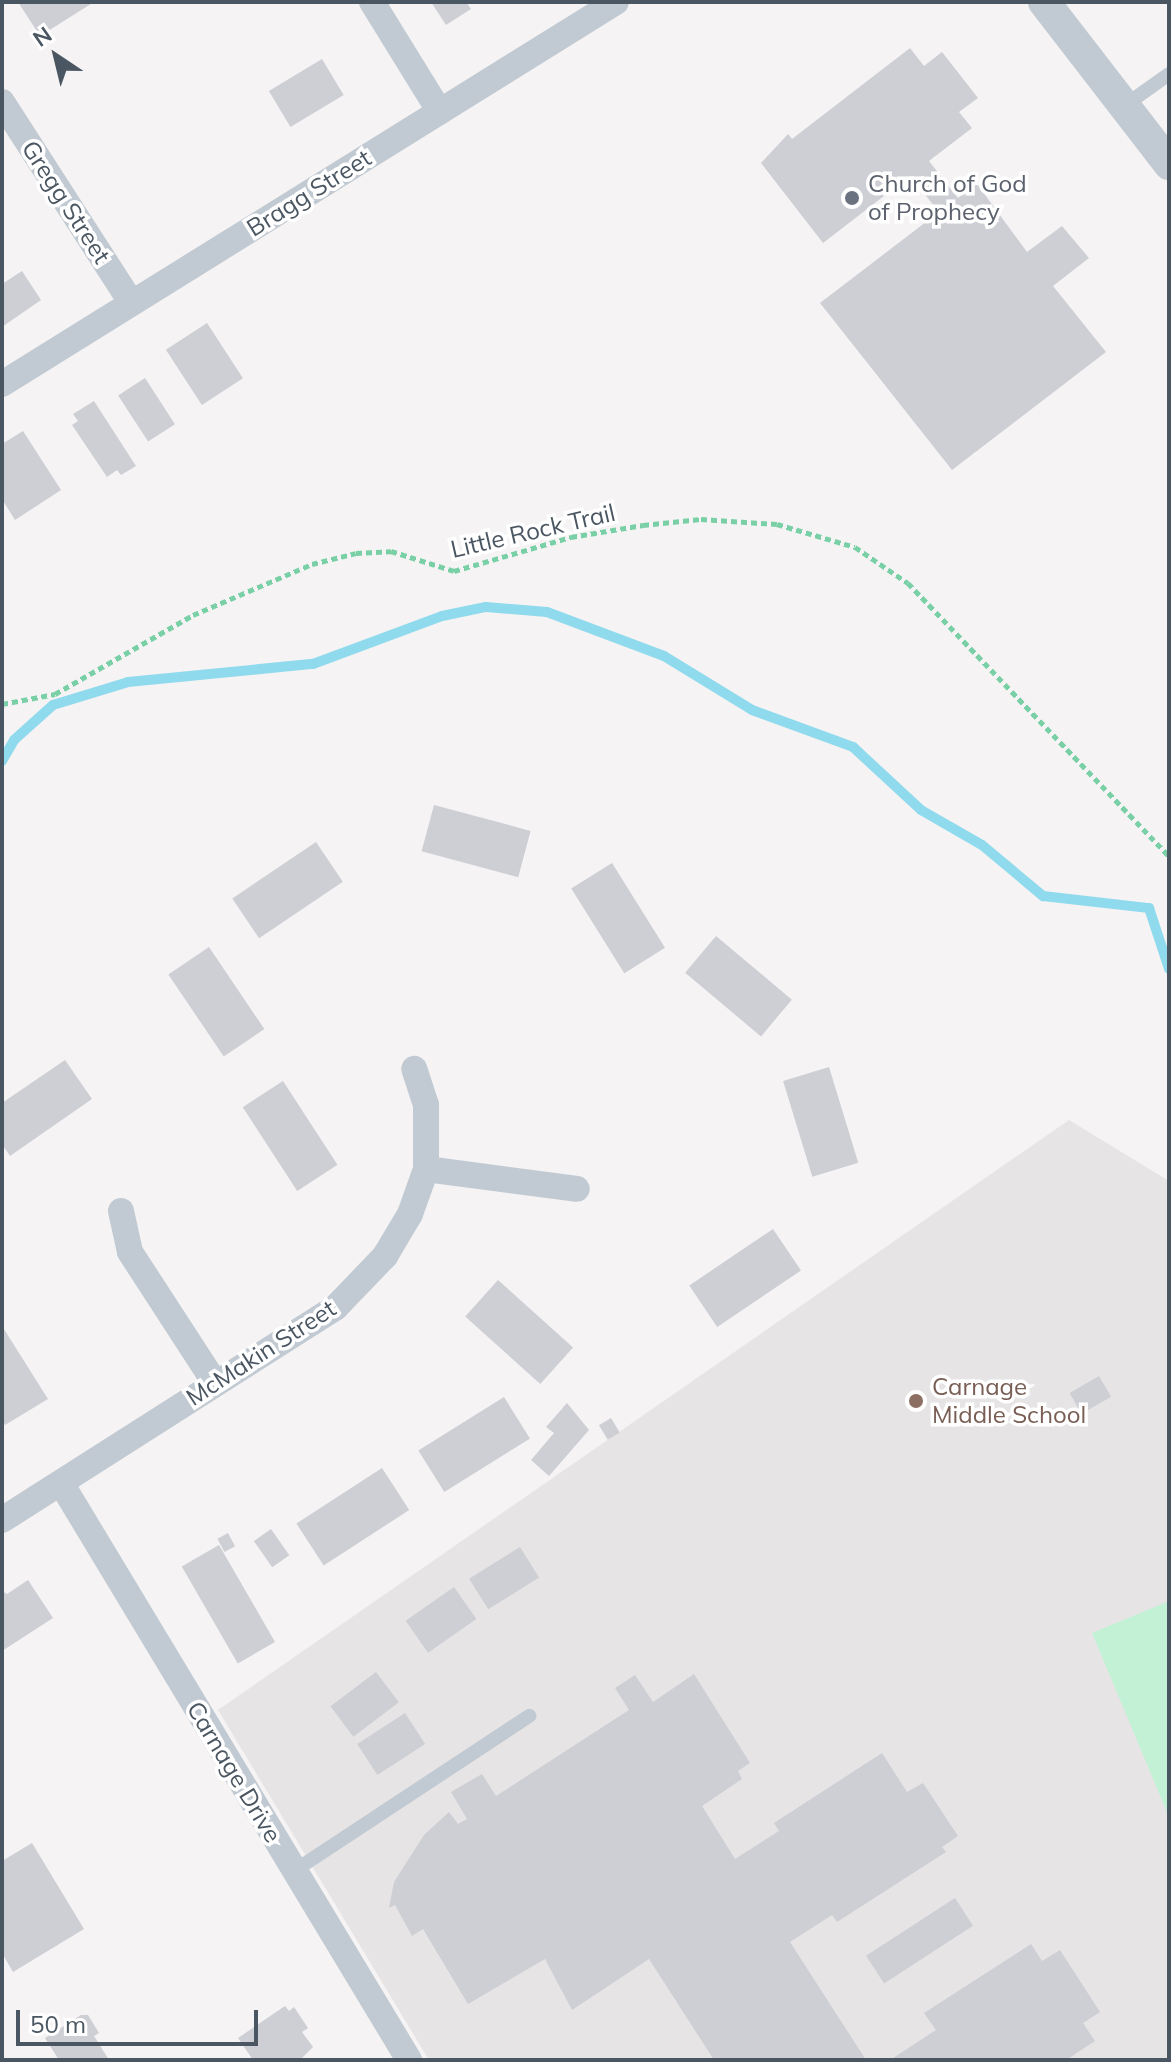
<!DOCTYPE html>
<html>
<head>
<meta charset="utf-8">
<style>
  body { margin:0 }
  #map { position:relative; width:1171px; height:2062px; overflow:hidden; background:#f5f3f3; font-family:Mulish,sans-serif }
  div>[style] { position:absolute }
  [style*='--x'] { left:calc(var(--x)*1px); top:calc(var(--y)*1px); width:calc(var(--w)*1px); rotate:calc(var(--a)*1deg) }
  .education>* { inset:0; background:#e6e4e5 }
  .green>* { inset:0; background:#c3f1d5 }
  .stream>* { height:10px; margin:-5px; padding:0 5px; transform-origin:5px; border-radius:5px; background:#90daee }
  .building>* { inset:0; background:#cdcfd5; transform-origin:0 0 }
  .path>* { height:5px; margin-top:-2.5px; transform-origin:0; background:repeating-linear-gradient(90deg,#7ad0a6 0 6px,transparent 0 10px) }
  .service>* { height:14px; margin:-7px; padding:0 7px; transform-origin:7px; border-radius:7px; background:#c1cad2 }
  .minor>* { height:26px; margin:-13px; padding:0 13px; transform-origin:13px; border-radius:13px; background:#c1cad2 }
  .tertiary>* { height:32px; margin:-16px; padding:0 16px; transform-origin:16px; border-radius:16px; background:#c1cad2 }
  .dots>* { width:22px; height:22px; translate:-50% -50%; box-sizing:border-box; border:4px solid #fff; border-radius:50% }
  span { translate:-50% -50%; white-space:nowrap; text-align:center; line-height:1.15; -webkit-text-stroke:7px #fff; paint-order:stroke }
  .worship-label { font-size:24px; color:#5b616d }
  .left { translate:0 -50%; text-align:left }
  .street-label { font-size:24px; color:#4a5661 }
  .education-label { font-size:24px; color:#785e54 }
  .frame { position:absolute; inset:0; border:4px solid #4a5661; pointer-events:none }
  .north { position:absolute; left:16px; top:16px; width:80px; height:80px; -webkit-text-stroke:6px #fff; paint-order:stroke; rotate:325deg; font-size:22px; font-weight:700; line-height:32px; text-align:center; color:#4a5661 }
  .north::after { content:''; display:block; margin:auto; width:28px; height:36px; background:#4a5661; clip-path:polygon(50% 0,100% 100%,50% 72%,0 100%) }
  .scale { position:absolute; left:16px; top:2010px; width:242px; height:36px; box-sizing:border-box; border:4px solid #4a5661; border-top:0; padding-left:10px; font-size:24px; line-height:28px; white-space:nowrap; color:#4a5661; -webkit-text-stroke:6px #fff; paint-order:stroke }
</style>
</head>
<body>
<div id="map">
  <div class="education">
    <i style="clip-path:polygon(1069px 1120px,1169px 1181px,1169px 2060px,429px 2060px,218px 1710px)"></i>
  </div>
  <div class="green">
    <i style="clip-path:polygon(1169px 1601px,1169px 1817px,1092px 1633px)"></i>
  </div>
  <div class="stream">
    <i style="--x:2;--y:761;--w:24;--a:-60"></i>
    <i style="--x:14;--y:740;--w:52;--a:-41.9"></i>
    <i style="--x:53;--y:705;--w:78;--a:-17"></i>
    <i style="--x:128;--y:682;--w:186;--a:-5.6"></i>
    <i style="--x:313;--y:664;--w:138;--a:-20.4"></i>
    <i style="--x:442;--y:616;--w:45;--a:-11.6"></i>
    <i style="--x:486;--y:607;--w:61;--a:4.7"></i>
    <i style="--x:547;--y:612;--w:125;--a:20.6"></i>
    <i style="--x:664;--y:656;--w:103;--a:31.5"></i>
    <i style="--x:752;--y:710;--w:108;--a:20.1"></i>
    <i style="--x:853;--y:747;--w:93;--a:42.8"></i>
    <i style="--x:921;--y:810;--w:70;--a:29.8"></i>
    <i style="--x:982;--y:845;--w:80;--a:39.9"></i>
    <i style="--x:1043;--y:896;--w:107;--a:6.5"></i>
    <i style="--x:1149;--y:908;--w:64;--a:71.8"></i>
  </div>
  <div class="building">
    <i style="clip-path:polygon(18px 2px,94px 2px,40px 36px)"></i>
    <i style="clip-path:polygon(431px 2px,466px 2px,471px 9px,446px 25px)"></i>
    <i style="clip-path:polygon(910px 48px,924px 66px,942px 52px,978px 98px,959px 112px,972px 128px,929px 161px,958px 198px,977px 184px,1027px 252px,1062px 226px,1089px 258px,1053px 286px,1106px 352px,952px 470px,820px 303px,939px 212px,910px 176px,823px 243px,761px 163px,788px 134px,792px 139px)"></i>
    <i style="left:322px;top:59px;width:42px;height:62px;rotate:59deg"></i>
    <i style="clip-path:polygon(22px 271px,41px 300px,2px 327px,2px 284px)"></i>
    <i style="left:207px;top:323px;width:66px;height:49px;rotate:57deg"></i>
    <i style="left:145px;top:378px;width:55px;height:32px;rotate:57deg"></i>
    <i style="clip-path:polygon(94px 401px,136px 466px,121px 475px,117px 470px,107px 477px,72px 425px,78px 421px,73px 414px)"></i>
    <i style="clip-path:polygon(23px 431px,61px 490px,15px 520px,2px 499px,2px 444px)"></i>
    <i style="left:434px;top:805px;width:100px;height:48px;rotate:15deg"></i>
    <i style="left:316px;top:842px;width:48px;height:101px;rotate:56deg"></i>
    <i style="left:612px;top:863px;width:100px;height:48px;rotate:58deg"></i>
    <i style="left:716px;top:936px;width:99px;height:48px;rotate:40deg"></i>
    <i style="left:209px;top:947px;width:99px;height:49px;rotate:56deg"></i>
    <i style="clip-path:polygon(65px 1060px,92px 1099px,10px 1156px,2px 1144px,2px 1103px)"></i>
    <i style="left:829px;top:1067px;width:100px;height:48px;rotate:73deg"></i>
    <i style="left:283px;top:1081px;width:100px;height:48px;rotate:57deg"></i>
    <i style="left:773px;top:1229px;width:50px;height:101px;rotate:56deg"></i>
    <i style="left:498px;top:1280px;width:101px;height:49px;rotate:42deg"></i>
    <i style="clip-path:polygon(2px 1326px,48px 1399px,5px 1425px,2px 1420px)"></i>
    <i style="left:1099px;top:1376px;width:24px;height:34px;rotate:60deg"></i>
    <i style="left:504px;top:1397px;width:49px;height:101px;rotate:58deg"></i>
    <i style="clip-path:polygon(567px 1403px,589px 1430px,549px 1476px,531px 1460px,554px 1433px,546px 1427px)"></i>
    <i style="left:611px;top:1418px;width:17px;height:14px;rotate:59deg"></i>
    <i style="left:382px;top:1468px;width:50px;height:102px;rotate:57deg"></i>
    <i style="left:271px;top:1529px;width:32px;height:21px;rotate:55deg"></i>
    <i style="left:228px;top:1533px;width:15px;height:12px;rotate:62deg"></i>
    <i style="left:219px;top:1545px;width:112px;height:43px;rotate:60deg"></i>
    <i style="left:520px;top:1547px;width:36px;height:60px;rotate:58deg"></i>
    <i style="clip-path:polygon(28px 1580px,53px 1618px,2px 1651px,2px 1591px,7px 1594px)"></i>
    <i style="left:454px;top:1587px;width:39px;height:59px;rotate:55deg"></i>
    <i style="left:376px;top:1672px;width:38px;height:57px;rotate:53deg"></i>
    <i style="clip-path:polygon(694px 1674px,750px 1763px,738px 1771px,742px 1779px,702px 1806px,735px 1859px,779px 1831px,774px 1823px,882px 1753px,907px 1792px,923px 1783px,958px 1836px,942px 1847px,946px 1852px,837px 1922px,832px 1915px,790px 1942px,866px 2060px,714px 2060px,649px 1959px,572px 2010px,545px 1959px,468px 2004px,423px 1929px,412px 1936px,395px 1905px,389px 1908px,394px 1882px,424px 1835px,449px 1812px,458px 1824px,467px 1819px,451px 1792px,482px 1774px,496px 1796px,629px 1710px,615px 1688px,635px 1675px,653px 1702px)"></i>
    <i style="left:405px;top:1713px;width:37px;height:57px;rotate:57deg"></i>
    <i style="clip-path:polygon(32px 1843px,84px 1929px,13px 1972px,2px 1953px,2px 1861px)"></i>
    <i style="left:955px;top:1898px;width:33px;height:106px;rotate:57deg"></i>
    <i style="clip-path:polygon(1031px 1944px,1042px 1961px,1060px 1950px,1100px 2012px,1083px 2023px,1095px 2041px,1066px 2060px,890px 2060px,936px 2030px,924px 2013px)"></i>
    <i style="clip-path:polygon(285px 2006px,289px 2011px,294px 2007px,308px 2028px,302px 2032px,313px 2047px,300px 2060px,253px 2060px,238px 2038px)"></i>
    <i style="clip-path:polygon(81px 2015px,88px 2015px,99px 2033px,94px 2036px,109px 2060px,117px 2060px,59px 2060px,45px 2038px)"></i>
  </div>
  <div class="path">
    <i style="--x:2;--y:704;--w:54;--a:-10.7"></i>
    <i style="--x:55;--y:694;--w:159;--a:-29.8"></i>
    <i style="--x:193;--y:615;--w:129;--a:-23.2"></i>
    <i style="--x:312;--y:564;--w:45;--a:-14"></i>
    <i style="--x:356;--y:553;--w:35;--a:-3"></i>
    <i style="--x:391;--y:551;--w:66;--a:17.6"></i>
    <i style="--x:454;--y:571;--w:122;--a:-16.2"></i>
    <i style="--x:571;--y:537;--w:73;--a:-9.5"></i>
    <i style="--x:643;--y:525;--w:58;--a:-5.9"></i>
    <i style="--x:701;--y:519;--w:76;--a:3.8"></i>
    <i style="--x:777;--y:524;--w:81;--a:16.4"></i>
    <i style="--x:855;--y:547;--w:64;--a:34.2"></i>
    <i style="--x:908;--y:583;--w:378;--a:46.3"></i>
  </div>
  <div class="service">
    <i style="--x:1124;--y:106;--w:55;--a:-35.4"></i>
    <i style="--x:294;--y:1871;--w:282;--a:-33.4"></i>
  </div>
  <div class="minor">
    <i style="--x:372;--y:2;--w:129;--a:58.3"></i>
    <i style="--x:2;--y:102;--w:238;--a:57.2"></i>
    <i style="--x:2;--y:384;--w:723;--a:-31.89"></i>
    <i style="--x:426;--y:1169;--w:152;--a:7.5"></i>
    <i style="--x:121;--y:1211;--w:42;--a:77.6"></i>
    <i style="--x:130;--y:1252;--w:156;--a:57"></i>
    <i style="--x:61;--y:1483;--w:674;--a:58.9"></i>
    <i style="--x:2;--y:1520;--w:396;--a:-32.5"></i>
    <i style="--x:336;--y:1307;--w:71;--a:-46.1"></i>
    <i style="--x:385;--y:1256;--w:49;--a:-59.2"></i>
    <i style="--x:410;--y:1214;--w:48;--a:-70.4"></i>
    <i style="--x:426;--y:1169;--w:64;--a:-90"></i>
    <i style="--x:426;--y:1105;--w:38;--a:-108"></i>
  </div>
  <div class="tertiary">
    <i style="--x:1044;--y:2;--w:205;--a:52.3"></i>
  </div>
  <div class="dots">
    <i style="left:852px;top:198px;background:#6b7280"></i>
    <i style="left:916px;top:1401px;background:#8d6e63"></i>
  </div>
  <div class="worship-label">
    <span class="left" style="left:868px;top:198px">Church of God<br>of Prophecy</span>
  </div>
  <div class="street-label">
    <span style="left:309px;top:193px;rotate:-32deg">Bragg Street</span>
    <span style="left:66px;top:202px;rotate:57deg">Gregg Street</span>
    <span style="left:533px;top:531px;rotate:-13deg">Little Rock Trail</span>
    <span style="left:261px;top:1353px;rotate:-33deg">McMakin Street</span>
    <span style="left:234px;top:1772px;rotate:59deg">Carnage Drive</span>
  </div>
  <div class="education-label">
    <span class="left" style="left:932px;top:1401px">Carnage<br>Middle School</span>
  </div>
  <div class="frame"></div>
  <div class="north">N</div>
  <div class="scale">50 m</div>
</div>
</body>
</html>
